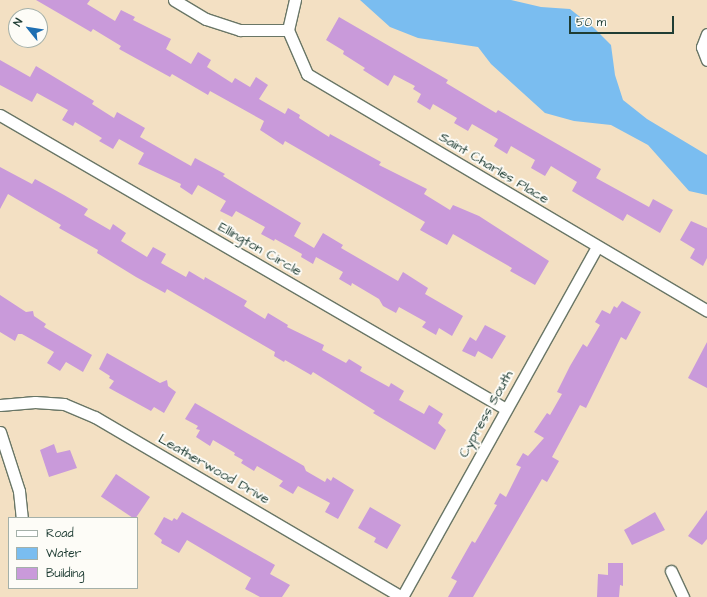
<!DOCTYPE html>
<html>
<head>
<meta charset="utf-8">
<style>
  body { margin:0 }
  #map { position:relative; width:707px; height:597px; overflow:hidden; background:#f3e0c3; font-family:"Architects Daughter",sans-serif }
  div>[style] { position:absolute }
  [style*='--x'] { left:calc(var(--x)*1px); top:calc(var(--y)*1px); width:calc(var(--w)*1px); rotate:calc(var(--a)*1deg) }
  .water>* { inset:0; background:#7abdf0 }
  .building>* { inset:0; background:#c99ada; transform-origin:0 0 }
  .roads { filter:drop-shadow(1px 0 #697666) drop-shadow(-1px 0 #697666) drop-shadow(0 1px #697666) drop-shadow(0 -1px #697666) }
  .minor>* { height:11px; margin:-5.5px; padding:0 5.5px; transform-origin:5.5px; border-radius:5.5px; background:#fff }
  span { translate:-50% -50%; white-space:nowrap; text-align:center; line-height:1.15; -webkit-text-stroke:4px #fdfcf7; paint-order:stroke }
  .street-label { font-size:14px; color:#1f3d34 }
  .legend { position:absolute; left:8px; top:517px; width:130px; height:72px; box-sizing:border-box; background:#fdfcf7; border:1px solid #a4b0a9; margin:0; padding:5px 7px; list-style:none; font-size:12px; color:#1f3d34 }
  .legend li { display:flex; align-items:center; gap:8px; height:20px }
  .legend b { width:20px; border:1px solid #a4b0a9 }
  .north { position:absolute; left:8px; top:8px; width:40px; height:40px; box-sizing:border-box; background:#fdfcf7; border:1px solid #a4b0a9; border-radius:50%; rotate:300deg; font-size:11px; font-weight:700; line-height:16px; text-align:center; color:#1f3d34 }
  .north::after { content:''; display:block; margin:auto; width:14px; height:18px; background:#1f6fb2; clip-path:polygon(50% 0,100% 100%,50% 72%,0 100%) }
  .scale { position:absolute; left:569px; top:16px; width:105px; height:18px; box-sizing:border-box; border:2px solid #1f3d34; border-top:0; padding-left:5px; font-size:12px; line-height:14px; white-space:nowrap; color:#1f3d34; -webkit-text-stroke:3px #fdfcf7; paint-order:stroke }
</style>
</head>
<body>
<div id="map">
  <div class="water">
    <i style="clip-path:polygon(360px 0,511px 0,541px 7px,570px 9px,594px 28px,611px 45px,615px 75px,623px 100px,647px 119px,707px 155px,707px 195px,689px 191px,648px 145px,611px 125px,574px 121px,545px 113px,491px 64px,478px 47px,418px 38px,390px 27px)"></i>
  </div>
  <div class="building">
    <i style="clip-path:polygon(36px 0,90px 0,87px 4px,115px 21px,121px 10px,135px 17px,133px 20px,171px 39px,166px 49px,191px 64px,198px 52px,211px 60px,207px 67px,232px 83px,235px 78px,250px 87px,256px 77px,268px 85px,259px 99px,285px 114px,288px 108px,300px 115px,299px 118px,329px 137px,330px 134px,381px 162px,379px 165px,427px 189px,424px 194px,450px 210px,453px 205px,479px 216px,549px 261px,535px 285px,510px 271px,512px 268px,453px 234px,447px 245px,420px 230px,425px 222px,285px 141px,283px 145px,260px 130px,264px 121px,210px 91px,208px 95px,172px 74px,170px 77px,119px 49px,121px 46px,93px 29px,91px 32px)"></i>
    <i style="clip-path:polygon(339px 17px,448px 80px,446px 83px,496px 113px,498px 110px,601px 169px,596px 178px,649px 207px,653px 199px,673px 210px,660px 233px,627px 214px,623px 221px,572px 191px,577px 182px,551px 166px,545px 176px,531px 168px,535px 160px,511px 146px,507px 154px,494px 146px,498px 139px,472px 124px,468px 131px,454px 123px,457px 118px,433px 104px,430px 110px,417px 102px,421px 94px,413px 89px,415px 86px,394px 75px,388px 86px,363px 70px,365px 68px,343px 54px,344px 51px,326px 40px)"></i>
    <i style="clip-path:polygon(0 60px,30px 77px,36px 66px,94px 101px,92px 104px,114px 118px,117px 112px,145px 128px,140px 137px,191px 166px,195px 158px,225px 174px,223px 176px,301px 223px,294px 236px,314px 248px,323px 233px,343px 245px,341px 248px,398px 281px,403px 272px,428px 288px,425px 294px,463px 316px,452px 336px,439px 328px,436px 335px,422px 327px,426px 322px,399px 307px,396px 313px,383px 306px,379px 299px,352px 283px,351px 286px,339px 279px,343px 272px,316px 257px,313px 264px,301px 257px,302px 254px,275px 239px,274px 241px,261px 234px,265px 227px,236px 211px,232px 217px,220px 211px,226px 201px,198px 185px,192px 195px,180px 187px,181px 184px,138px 164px,144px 153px,119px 139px,113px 149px,99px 141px,102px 138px,75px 122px,73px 126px,62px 120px,68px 110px,37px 93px,32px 102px,0 85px)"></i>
    <i style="clip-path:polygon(0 167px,32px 184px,35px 179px,64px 195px,88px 209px,84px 215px,110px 230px,113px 224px,126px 233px,121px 241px,147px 257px,153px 247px,166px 254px,161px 263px,186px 277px,189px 271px,204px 280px,205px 277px,247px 301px,244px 306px,265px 319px,268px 313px,288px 325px,287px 327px,324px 345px,322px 350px,346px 363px,349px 359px,362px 367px,360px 371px,389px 387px,391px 383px,404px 391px,399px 400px,424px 414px,429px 405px,443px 414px,438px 423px,446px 430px,435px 450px,373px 413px,375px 411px,313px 372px,311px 375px,285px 360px,284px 362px,274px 356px,275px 352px,167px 289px,165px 293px,136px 277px,97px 253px,98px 250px,59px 228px,61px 225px,8px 194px,0 209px)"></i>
    <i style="clip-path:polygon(691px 221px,707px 228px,707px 258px,703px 266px,690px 258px,695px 249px,680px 240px)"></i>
    <i style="clip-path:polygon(0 295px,26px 312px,33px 311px,34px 316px,46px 324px,44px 327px,92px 355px,83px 372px,66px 362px,60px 371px,47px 363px,54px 352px,22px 334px,18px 334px,15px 341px,0 332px)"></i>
    <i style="clip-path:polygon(622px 301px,641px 312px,626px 340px,621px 337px,586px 408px,580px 405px,552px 457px,559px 461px,547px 482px,542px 479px,473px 597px,448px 597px,457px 581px,451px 578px,472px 541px,475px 543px,497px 505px,494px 504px,500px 493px,506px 497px,521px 467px,516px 465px,523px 453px,528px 456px,544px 438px,534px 432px,547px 413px,550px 415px,562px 394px,557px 392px,570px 366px,583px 344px,587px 347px,600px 325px,595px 322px,602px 310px,610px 314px,614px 306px,617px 308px)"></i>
    <i style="clip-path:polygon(485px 325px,506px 336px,492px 359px,478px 351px,475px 357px,462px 351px,470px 337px,476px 341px)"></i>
    <i style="clip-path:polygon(707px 342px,707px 388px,688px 378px)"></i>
    <i style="clip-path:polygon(107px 353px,160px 383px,167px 380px,168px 386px,176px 392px,164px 413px,154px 407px,151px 411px,109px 388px,114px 381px,109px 378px,110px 376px,99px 369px)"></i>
    <i style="clip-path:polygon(195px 403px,304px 466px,306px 471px,325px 482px,327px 478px,331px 481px,333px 477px,354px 490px,338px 519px,325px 512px,330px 503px,298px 486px,293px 494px,279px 486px,283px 481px,257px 466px,254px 471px,241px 463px,243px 460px,234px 455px,235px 453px,213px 440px,210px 446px,196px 437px,200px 430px,196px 429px,198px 426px,185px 419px)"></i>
    <i style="clip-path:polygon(54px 444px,57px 453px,70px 450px,77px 468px,49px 477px,40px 450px)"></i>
    <i style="left:116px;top:474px;width:41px;height:27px;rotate:34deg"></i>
    <i style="clip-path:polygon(370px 507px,401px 525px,387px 549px,374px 542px,376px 538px,358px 528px)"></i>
    <i style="clip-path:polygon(707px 510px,707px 539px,702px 545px,688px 536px)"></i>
    <i style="clip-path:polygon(182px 512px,275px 565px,270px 574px,290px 585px,282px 597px,260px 597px,245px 589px,251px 578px,187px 540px,179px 553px,161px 543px,162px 540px,154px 534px,164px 517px,172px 521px,174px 518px,177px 520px)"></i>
    <i style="clip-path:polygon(655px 512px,665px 530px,632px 545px,624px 530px)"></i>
    <i style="clip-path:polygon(608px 563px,623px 563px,623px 586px,620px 585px,619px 597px,597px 597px,598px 574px,608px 575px)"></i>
  </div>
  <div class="roads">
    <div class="minor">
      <i style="--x:174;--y:0;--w:37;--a:31"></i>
      <i style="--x:206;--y:19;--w:36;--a:18"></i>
      <i style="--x:240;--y:30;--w:48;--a:0"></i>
      <i style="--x:288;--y:30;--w:48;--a:66.6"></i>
      <i style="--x:307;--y:74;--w:465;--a:30.6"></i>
      <i style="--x:288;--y:30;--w:31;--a:-77"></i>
      <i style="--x:707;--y:34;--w:14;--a:111"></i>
      <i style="--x:702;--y:47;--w:14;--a:69"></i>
      <i style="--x:0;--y:115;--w:585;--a:30.16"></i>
      <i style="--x:0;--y:405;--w:35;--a:-5"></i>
      <i style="--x:35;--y:402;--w:29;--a:4"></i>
      <i style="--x:64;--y:404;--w:34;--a:23"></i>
      <i style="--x:95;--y:417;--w:356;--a:30.4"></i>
      <i style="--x:0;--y:432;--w:62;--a:72.1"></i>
      <i style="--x:19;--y:491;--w:27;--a:84"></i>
      <i style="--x:671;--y:571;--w:29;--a:65"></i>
      <i style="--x:402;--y:597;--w:401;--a:-60.9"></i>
    </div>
  </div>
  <div class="street-label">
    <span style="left:494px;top:168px;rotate:31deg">Saint Charles Place</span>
    <span style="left:260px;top:249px;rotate:30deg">Ellington Circle</span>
    <span style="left:486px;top:414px;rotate:-61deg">Cypress South</span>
    <span style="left:214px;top:469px;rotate:30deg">Leatherwood Drive</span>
  </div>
  <ul class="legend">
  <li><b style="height:5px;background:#fff"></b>Road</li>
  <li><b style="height:11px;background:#7abdf0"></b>Water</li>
  <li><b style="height:11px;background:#c99ada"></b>Building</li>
  </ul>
  <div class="north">N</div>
  <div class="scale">50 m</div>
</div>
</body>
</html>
